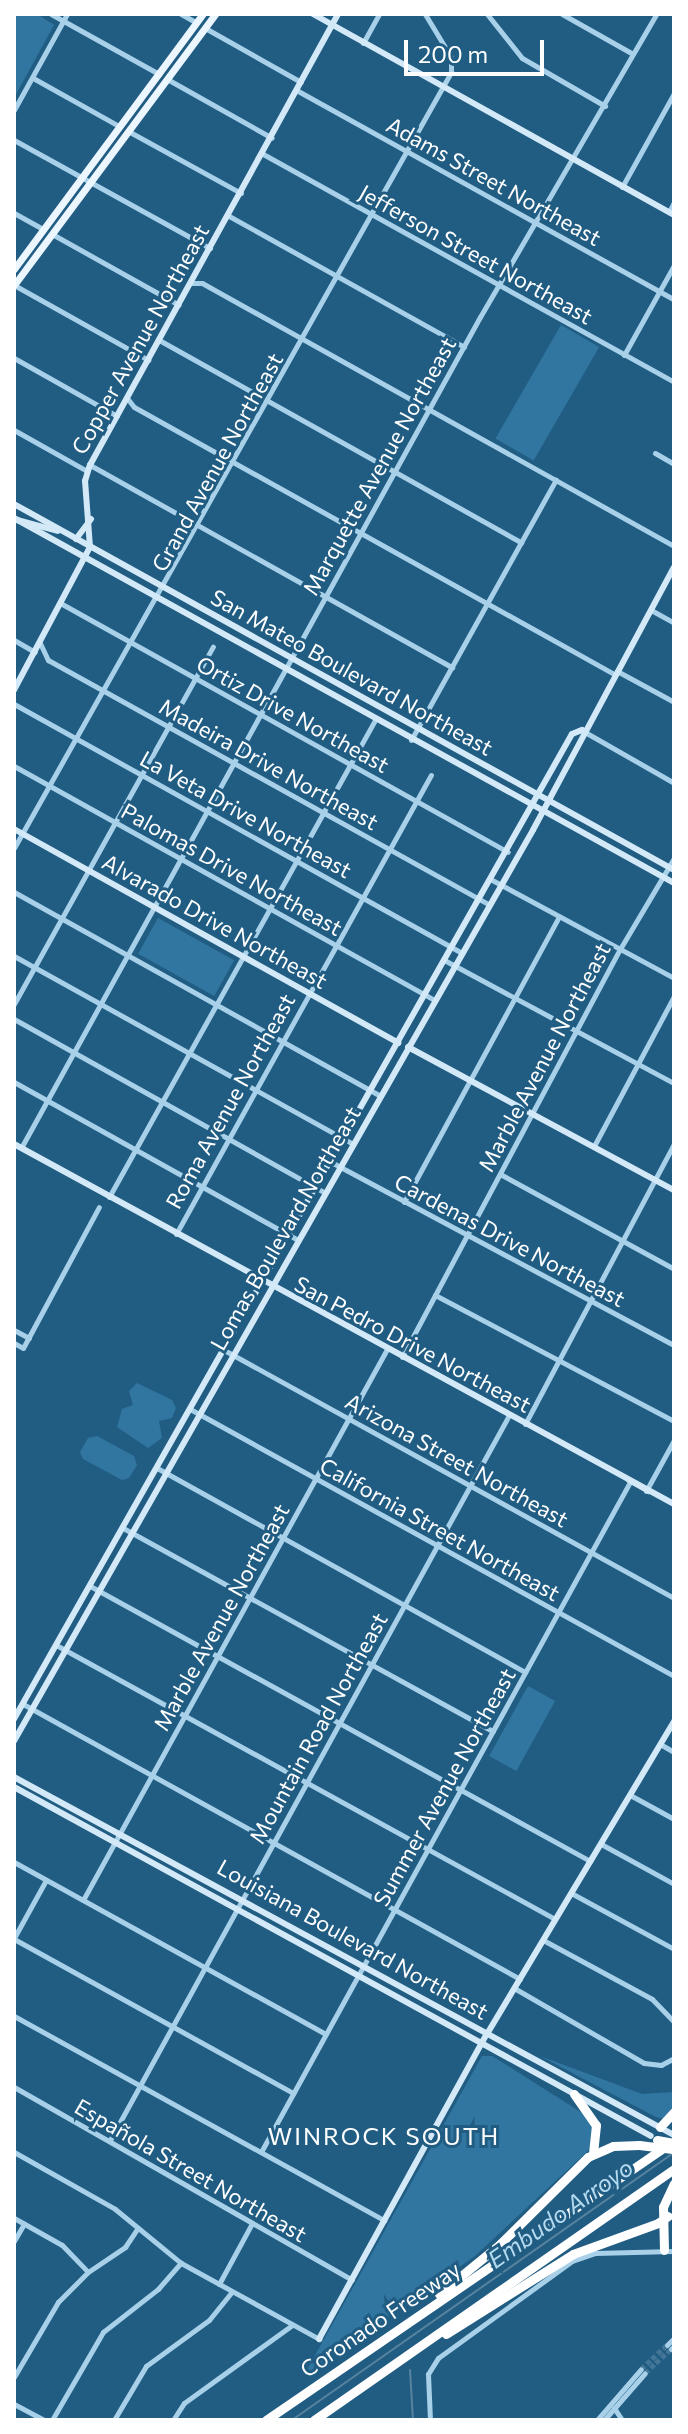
<!DOCTYPE html>
<html>
<head>
<meta charset="utf-8">
<style>
  body { margin:0 }
  #map { position:relative; width:688px; height:2434px; overflow:hidden; background:#215d83; font-family:Commissioner,sans-serif }
  div>[style] { position:absolute }
  [style*='--x'] { left:calc(var(--x)*1px); top:calc(var(--y)*1px); width:calc(var(--w)*1px); rotate:calc(var(--a)*1deg) }
  .green>* { inset:0; background:#3176a0; transform-origin:0 0 }
  .stream>* { height:2px; margin:-1px; padding:0 1px; transform-origin:1px; border-radius:1px; background:#58839e }
  .street-tunnel>* { height:5px; margin-top:-2.5px; transform-origin:0; background:repeating-linear-gradient(90deg,#427596 0 5px,transparent 0 7.5px) }
  .street>* { height:5px; margin:-2.5px; padding:0 2.5px; transform-origin:2.5px; border-radius:2.5px; background:#a8d1e9 }
  .secondary>* { height:6px; margin:-3px; padding:0 3px; transform-origin:3px; border-radius:3px; background:#d3e9f7 }
  .primary>* { height:7px; margin:-3.5px; padding:0 3.5px; transform-origin:3.5px; border-radius:3.5px; background:#ebf6fe }
  .highway>* { height:9px; margin:-4.5px; padding:0 4.5px; transform-origin:4.5px; border-radius:4.5px; background:#fff }
  .highway-bridge>* { height:9px; margin:-4.5px; padding:0 4.5px; transform-origin:4.5px; border-radius:4.5px; background:#fff }
  span { translate:-50% -50%; white-space:nowrap; text-align:center; line-height:1.15; -webkit-text-stroke:6px #215d83; paint-order:stroke }
  .street-label { font-size:22px; color:#fff }
  .neighbourhood-label { font-size:24px; color:#fff; letter-spacing:2px }
  .water-label { font-size:24px; color:#b4daf0; font-style:italic }
  .frame { position:absolute; inset:0; border:16px solid #fff; pointer-events:none }
  .scale { position:absolute; left:404px; top:40px; width:140px; height:36px; box-sizing:border-box; border:4px solid #fff; border-top:0; padding-left:10px; font-size:24px; line-height:28px; white-space:nowrap; color:#fff; -webkit-text-stroke:6px #215d83; paint-order:stroke }
</style>
</head>
<body>
<div id="map">
  <div class="green">
    <i style="clip-path:polygon(14px 14px,37px 14px,54px 25px,14px 98px)"></i>
    <i style="left:561px;top:325px;width:44px;height:131px;rotate:30deg"></i>
    <i style="left:158px;top:918px;width:87px;height:41px;rotate:29deg"></i>
    <i style="clip-path:polygon(137px 1383px,172px 1400px,176px 1408px,172px 1418px,159px 1421px,162px 1438px,148px 1448px,117px 1427px,122px 1409px,133px 1405px,129px 1391px)"></i>
    <i style="clip-path:polygon(97px 1436px,134px 1456px,137px 1465px,129px 1478px,122px 1480px,83px 1459px,80px 1452px,88px 1438px)"></i>
    <i style="left:528px;top:1686px;width:31px;height:80px;rotate:29deg"></i>
    <i style="clip-path:polygon(482px 2056px,492px 2056px,587px 2116px,594px 2133px,590px 2149px,475px 2256px,303px 2377px)"></i>
    <i style="clip-path:polygon(540px 2056px,642px 2094px,674px 2092px,674px 2107px,665px 2119px,656px 2117px)"></i>
  </div>
  <div class="stream">
    <i style="--x:410;--y:2370;--w:50;--a:86.6"></i>
    <i style="--x:292;--y:2420;--w:466;--a:-35"></i>
  </div>
  <div class="street-tunnel">
    <i style="--x:641;--y:2369;--w:35;--a:-43"></i>
    <i style="--x:645;--y:2373;--w:35;--a:-43"></i>
  </div>
  <div class="street">
    <i style="--x:51;--y:14;--w:124;--a:29.1"></i>
    <i style="--x:181;--y:14;--w:18;--a:29"></i>
    <i style="--x:487;--y:14;--w:56;--a:51.5"></i>
    <i style="--x:522;--y:58;--w:96;--a:30"></i>
    <i style="--x:562;--y:14;--w:81;--a:29.4"></i>
    <i style="--x:205;--y:28;--w:110;--a:29.4"></i>
    <i style="--x:363;--y:43;--w:33;--a:-61"></i>
    <i style="--x:33;--y:78;--w:98;--a:29.2"></i>
    <i style="--x:167;--y:79;--w:120;--a:29.3"></i>
    <i style="--x:298;--y:91;--w:430;--a:29"></i>
    <i style="--x:14;--y:110;--w:110;--a:-61.1"></i>
    <i style="--x:128;--y:131;--w:129;--a:28.8"></i>
    <i style="--x:14;--y:140;--w:224;--a:28.9"></i>
    <i style="--x:263;--y:154;--w:470;--a:29"></i>
    <i style="--x:622;--y:187;--w:107;--a:-61"></i>
    <i style="--x:669;--y:212;--w:11;--a:-63"></i>
    <i style="--x:14;--y:213;--w:33;--a:29"></i>
    <i style="--x:229;--y:216;--w:269;--a:29.1"></i>
    <i style="--x:52;--y:234;--w:145;--a:29.2"></i>
    <i style="--x:191;--y:283;--w:11;--a:0"></i>
    <i style="--x:202;--y:283;--w:540;--a:29.13"></i>
    <i style="--x:14;--y:285;--w:154;--a:29.2"></i>
    <i style="--x:159;--y:340;--w:415;--a:29.2"></i>
    <i style="--x:624;--y:355;--w:103;--a:-60.9"></i>
    <i style="--x:14;--y:358;--w:118;--a:29.4"></i>
    <i style="--x:127;--y:398;--w:11;--a:52"></i>
    <i style="--x:134;--y:407;--w:549;--a:29.08"></i>
    <i style="--x:14;--y:430;--w:84;--a:29.3"></i>
    <i style="--x:655;--y:453;--w:22;--a:30"></i>
    <i style="--x:90;--y:465;--w:415;--a:29.2"></i>
    <i style="--x:62;--y:604;--w:510;--a:29.08"></i>
    <i style="--x:651;--y:610;--w:26;--a:29"></i>
    <i style="--x:14;--y:640;--w:24;--a:30"></i>
    <i style="--x:40;--y:643;--w:19;--a:65"></i>
    <i style="--x:48;--y:660;--w:505;--a:29"></i>
    <i style="--x:617;--y:671;--w:65;--a:28.5"></i>
    <i style="--x:14;--y:704;--w:513;--a:29.07"></i>
    <i style="--x:583;--y:731;--w:105;--a:29.7"></i>
    <i style="--x:411;--y:740;--w:298;--a:-60.9"></i>
    <i style="--x:14;--y:766;--w:482;--a:29.1"></i>
    <i style="--x:14;--y:848;--w:891;--a:-60.61"></i>
    <i style="--x:451;--y:72;--w:15;--a:-90"></i>
    <i style="--x:451;--y:57;--w:50;--a:-121.2"></i>
    <i style="--x:492;--y:880;--w:207;--a:28.3"></i>
    <i style="--x:14;--y:892;--w:419;--a:29.1"></i>
    <i style="--x:14;--y:956;--w:388;--a:29"></i>
    <i style="--x:446;--y:961;--w:259;--a:28.2"></i>
    <i style="--x:14;--y:1004;--w:409;--a:-60.9"></i>
    <i style="--x:14;--y:1019;--w:356;--a:29.2"></i>
    <i style="--x:14;--y:1082;--w:325;--a:29.1"></i>
    <i style="--x:594;--y:1146;--w:170;--a:-61.9"></i>
    <i style="--x:21;--y:1148;--w:949;--a:-61.09"></i>
    <i style="--x:480;--y:317;--w:350;--a:-59.8"></i>
    <i style="--x:331;--y:1162;--w:389;--a:28.1"></i>
    <i style="--x:500;--y:1174;--w:198;--a:28.6"></i>
    <i style="--x:109;--y:1197;--w:546;--a:-60.85"></i>
    <i style="--x:404;--y:1202;--w:325;--a:-61.5"></i>
    <i style="--x:176;--y:1234;--w:525;--a:-60.95"></i>
    <i style="--x:435;--y:1295;--w:270;--a:27.8"></i>
    <i style="--x:14;--y:1330;--w:17;--a:28"></i>
    <i style="--x:14;--y:1343;--w:10;--a:29"></i>
    <i style="--x:23;--y:1348;--w:160;--a:-61.7"></i>
    <i style="--x:224;--y:1350;--w:514;--a:28.86"></i>
    <i style="--x:402;--y:1357;--w:463;--a:-61.9"></i>
    <i style="--x:620;--y:949;--w:106;--a:-59.3"></i>
    <i style="--x:190;--y:1409;--w:553;--a:28.88"></i>
    <i style="--x:525;--y:1424;--w:317;--a:-62"></i>
    <i style="--x:157;--y:1468;--w:421;--a:29"></i>
    <i style="--x:646;--y:1491;--w:58;--a:-61.2"></i>
    <i style="--x:123;--y:1528;--w:422;--a:28.8"></i>
    <i style="--x:90;--y:1586;--w:571;--a:28.81"></i>
    <i style="--x:56;--y:1645;--w:569;--a:28.77"></i>
    <i style="--x:23;--y:1704;--w:568;--a:28.96"></i>
    <i style="--x:660;--y:1744;--w:16;--a:30"></i>
    <i style="--x:630;--y:1795;--w:50;--a:28.6"></i>
    <i style="--x:601;--y:1844;--w:83;--a:28.7"></i>
    <i style="--x:14;--y:1862;--w:356;--a:28.9"></i>
    <i style="--x:571;--y:1893;--w:117;--a:28.5"></i>
    <i style="--x:83;--y:1900;--w:629;--a:-61.11"></i>
    <i style="--x:14;--y:1938;--w:66;--a:-61.1"></i>
    <i style="--x:14;--y:1939;--w:319;--a:28.9"></i>
    <i style="--x:543;--y:1940;--w:124;--a:28.4"></i>
    <i style="--x:652;--y:1999;--w:32;--a:46"></i>
    <i style="--x:514;--y:1988;--w:150;--a:30"></i>
    <i style="--x:644;--y:2063;--w:17;--a:7"></i>
    <i style="--x:661;--y:2065;--w:15;--a:-28"></i>
    <i style="--x:14;--y:2016;--w:423;--a:28.9"></i>
    <i style="--x:14;--y:2087;--w:389;--a:29.7"></i>
    <i style="--x:110;--y:2140;--w:828;--a:-61.17"></i>
    <i style="--x:14;--y:2152;--w:116;--a:29.4"></i>
    <i style="--x:115;--y:2209;--w:85;--a:39.3"></i>
    <i style="--x:181;--y:2263;--w:158;--a:28.8"></i>
    <i style="--x:261;--y:2152;--w:767;--a:-61.16"></i>
    <i style="--x:14;--y:2218;--w:55;--a:29.4"></i>
    <i style="--x:62;--y:2245;--w:37;--a:46"></i>
    <i style="--x:14;--y:2241;--w:20;--a:-60"></i>
    <i style="--x:219;--y:2284;--w:67;--a:-61.5"></i>
    <i style="--x:667;--y:2345;--w:10;--a:-45"></i>
    <i style="--x:671;--y:2349;--w:4;--a:-45"></i>
    <i style="--x:14;--y:2377;--w:87;--a:-59.6"></i>
    <i style="--x:58;--y:2302;--w:42;--a:-45"></i>
    <i style="--x:88;--y:2272;--w:45;--a:-34"></i>
    <i style="--x:125;--y:2247;--w:23;--a:-56"></i>
    <i style="--x:14;--y:2404;--w:34;--a:28"></i>
    <i style="--x:614;--y:2408;--w:14;--a:56"></i>
    <i style="--x:52;--y:2420;--w:102;--a:-59.9"></i>
    <i style="--x:103;--y:2332;--w:70;--a:-38"></i>
    <i style="--x:158;--y:2289;--w:35;--a:-49"></i>
    <i style="--x:114;--y:2420;--w:63;--a:-59.3"></i>
    <i style="--x:146;--y:2366;--w:78;--a:-36.1"></i>
    <i style="--x:209;--y:2320;--w:36;--a:-51"></i>
    <i style="--x:173;--y:2420;--w:20;--a:-57"></i>
    <i style="--x:184;--y:2403;--w:133;--a:-35.8"></i>
    <i style="--x:430;--y:2420;--w:46;--a:-92.5"></i>
    <i style="--x:428;--y:2374;--w:19;--a:-58"></i>
    <i style="--x:438;--y:2358;--w:165;--a:-35.9"></i>
    <i style="--x:572;--y:2261;--w:24;--a:-19"></i>
    <i style="--x:595;--y:2253;--w:79;--a:-1.5"></i>
    <i style="--x:597;--y:2420;--w:67;--a:-49.2"></i>
    <i style="--x:604;--y:2420;--w:62;--a:-48.9"></i>
  </div>
  <div class="secondary">
    <i style="--x:313;--y:14;--w:413;--a:29.1"></i>
    <i style="--x:14;--y:504;--w:755;--a:29.01"></i>
    <i style="--x:14;--y:518;--w:754;--a:28.94"></i>
    <i style="--x:17;--y:520;--w:42;--a:15"></i>
    <i style="--x:76;--y:539;--w:25;--a:-53"></i>
    <i style="--x:14;--y:690;--w:162;--a:-62"></i>
    <i style="--x:90;--y:547;--w:66;--a:-94.3"></i>
    <i style="--x:85;--y:481;--w:17;--a:-73"></i>
    <i style="--x:90;--y:465;--w:515;--a:-61.19"></i>
    <i style="--x:14;--y:829;--w:440;--a:29.1"></i>
    <i style="--x:408;--y:1047;--w:302;--a:28.3"></i>
    <i style="--x:14;--y:1144;--w:752;--a:28.61"></i>
    <i style="--x:629;--y:1480;--w:23;--a:29"></i>
    <i style="--x:14;--y:1719;--w:1132;--a:-60.47"></i>
    <i style="--x:572;--y:734;--w:11;--a:-22"></i>
    <i style="--x:14;--y:1741;--w:1048;--a:-60.33"></i>
    <i style="--x:533;--y:830;--w:298;--a:-61.8"></i>
    <i style="--x:14;--y:1777;--w:751;--a:28.48"></i>
    <i style="--x:14;--y:1787;--w:726;--a:28.72"></i>
    <i style="--x:319;--y:2339;--w:348;--a:-61.2"></i>
    <i style="--x:487;--y:2034;--w:365;--a:-59.1"></i>
  </div>
  <div class="primary">
    <i style="--x:14;--y:269;--w:317;--a:-53.5"></i>
    <i style="--x:14;--y:285;--w:337;--a:-53.4"></i>
  </div>
  <div class="highway">
    <i style="--x:574;--y:2094;--w:38;--a:55"></i>
    <i style="--x:596;--y:2125;--w:29;--a:96"></i>
    <i style="--x:660;--y:2127;--w:21;--a:-47"></i>
    <i style="--x:664;--y:2250;--w:43;--a:-91.3"></i>
    <i style="--x:663;--y:2207;--w:26;--a:-65"></i>
    <i style="--x:439;--y:2294;--w:79;--a:-39.3"></i>
    <i style="--x:500;--y:2244;--w:124;--a:-44.7"></i>
    <i style="--x:588;--y:2157;--w:27;--a:-24"></i>
    <i style="--x:613;--y:2146;--w:26;--a:-2"></i>
    <i style="--x:446;--y:2334;--w:150;--a:-32.2"></i>
    <i style="--x:573;--y:2254;--w:90;--a:-20"></i>
    <i style="--x:266;--y:2420;--w:487;--a:-34.4"></i>
    <i style="--x:314;--y:2420;--w:439;--a:-34.9"></i>
  </div>
  <div class="highway-bridge">
    <i style="--x:657;--y:2140;--w:17;--a:10"></i>
    <i style="--x:639;--y:2145;--w:34;--a:7"></i>
    <i style="--x:658;--y:2223;--w:12;--a:-35"></i>
  </div>
  <div class="street-label">
    <span style="left:494px;top:181px;rotate:29deg">Adams Street Northeast</span>
    <span style="left:476px;top:254px;rotate:29deg">Jefferson Street Northeast</span>
    <span style="left:140px;top:339px;rotate:-61deg">Copper Avenue Northeast</span>
    <span style="left:217px;top:462px;rotate:-61deg">Grand Avenue Northeast</span>
    <span style="left:379px;top:466px;rotate:-61deg">Marquette Avenue Northeast</span>
    <span style="left:352px;top:672px;rotate:29deg">San Mateo Boulevard Northeast</span>
    <span style="left:293px;top:714px;rotate:29deg">Ortiz Drive Northeast</span>
    <span style="left:269px;top:764px;rotate:29deg">Madeira Drive Northeast</span>
    <span style="left:246px;top:814px;rotate:29deg">La Veta Drive Northeast</span>
    <span style="left:232px;top:869px;rotate:29deg">Palomas Drive Northeast</span>
    <span style="left:215px;top:921px;rotate:29deg">Alvarado Drive Northeast</span>
    <span style="left:544px;top:1057px;rotate:-62deg">Marble Avenue Northeast</span>
    <span style="left:230px;top:1101px;rotate:-61deg">Roma Avenue Northeast</span>
    <span style="left:285px;top:1228px;rotate:-60deg">Lomas Boulevard Northeast</span>
    <span style="left:510px;top:1240px;rotate:28deg">Cardenas Drive Northeast</span>
    <span style="left:413px;top:1344px;rotate:28deg">San Pedro Drive Northeast</span>
    <span style="left:457px;top:1460px;rotate:29deg">Arizona Street Northeast</span>
    <span style="left:440px;top:1529px;rotate:29deg">California Street Northeast</span>
    <span style="left:221px;top:1617px;rotate:-61deg">Marble Avenue Northeast</span>
    <span style="left:318px;top:1728px;rotate:-61deg">Mountain Road Northeast</span>
    <span style="left:444px;top:1787px;rotate:-61deg">Summer Avenue Northeast</span>
    <span style="left:353px;top:1939px;rotate:29deg">Louisiana Boulevard Northeast</span>
    <span style="left:191px;top:2170px;rotate:30deg">Española Street Northeast</span>
    <span style="left:380px;top:2319px;rotate:-34deg">Coronado Freeway</span>
  </div>
  <div class="neighbourhood-label">
    <span style="left:384px;top:2136px">WINROCK SOUTH</span>
  </div>
  <div class="water-label">
    <span style="left:560px;top:2213px;rotate:-35deg">Embudo Arroyo</span>
  </div>
  <div class="frame"></div>
  <div class="scale">200 m</div>
</div>
</body>
</html>
